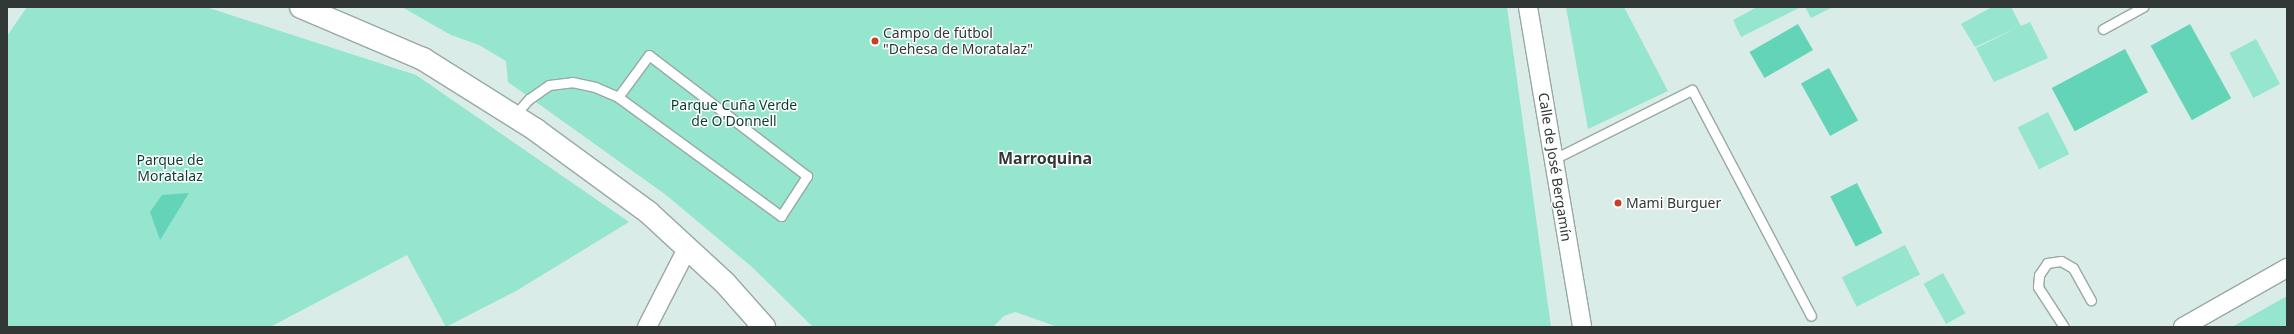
<!DOCTYPE html>
<html>
<head>
<meta charset="utf-8">
<style>
  body { margin:0 }
  #map { position:relative; width:2294px; height:334px; overflow:hidden; background:#daece7; font-family:"Noto Sans",sans-serif }
  div>[style] { position:absolute }
  [style*='--x'] { left:calc(var(--x)*1px); top:calc(var(--y)*1px); width:calc(var(--w)*1px); rotate:calc(var(--a)*1deg) }
  .green>* { inset:0; background:#95e5cf; transform-origin:0 0 }
  .water>* { inset:0; background:#64d4b9; transform-origin:0 0 }
  .roads { filter:drop-shadow(1px 0 #98a9a4) drop-shadow(-1px 0 #98a9a4) drop-shadow(0 1px #98a9a4) drop-shadow(0 -1px #98a9a4) }
  .lane>* { height:9px; margin:-4.5px; padding:0 4.5px; transform-origin:4.5px; border-radius:4.5px; background:#fff }
  .street>* { height:18px; margin:-9px; padding:0 9px; transform-origin:9px; border-radius:9px; background:#fff }
  .secondary>* { height:22px; margin:-11px; padding:0 11px; transform-origin:11px; border-radius:11px; background:#fff }
  .dots>* { width:11px; height:11px; translate:-50% -50%; box-sizing:border-box; border:2px solid #fff; border-radius:50% }
  span { translate:-50% -50%; white-space:nowrap; text-align:center; line-height:1.15; -webkit-text-stroke:3px #fff; paint-order:stroke }
  .poi-label { font-size:14px; color:#313836 }
  .left { translate:0 -50%; text-align:left }
  .park-label { font-size:14px; color:#083d32 }
  .street-label { font-size:14px; color:#313836 }
  .quarter-label { font-size:16px; color:#313836; font-weight:700 }
  .frame { position:absolute; inset:0; border:8px solid #313836; pointer-events:none }
</style>
</head>
<body>
<div id="map">
  <div class="green">
    <i style="clip-path:polygon(27px 7px,206px 7px,416px 75px,629px 222px,516px 291px,446px 327px,407px 255px,270px 327px,7px 327px,7px 36px)"></i>
    <i style="clip-path:polygon(402px 7px,1507px 7px,1551px 327px,1058px 327px,1015px 312px,1004px 316px,993px 327px,813px 327px,752px 267px,666px 195px,508px 82px,506px 61px,479px 45px,451px 35px)"></i>
    <i style="clip-path:polygon(1566px 7px,1624px 7px,1668px 91px,1588px 129px)"></i>
    <i style="clip-path:polygon(1757px 7px,1801px 7px,1741px 37px,1733px 20px)"></i>
    <i style="clip-path:polygon(1805px 7px,1833px 7px,1811px 18px)"></i>
    <i style="clip-path:polygon(1992px 7px,2011px 7px,2021px 26px,2030px 22px,2048px 58px,1994px 82px,1976px 48px,2019px 27px,1975px 47px,1961px 24px)"></i>
    <i style="left:2256px;top:39px;width:51px;height:30px;rotate:62deg"></i>
    <i style="left:2048px;top:112px;width:47px;height:34px;rotate:63deg"></i>
    <i style="left:1905px;top:245px;width:33px;height:71px;rotate:63deg"></i>
    <i style="left:1943px;top:273px;width:46px;height:22px;rotate:61deg"></i>
    <i style="clip-path:polygon(2287px 296px,2287px 327px,2232px 327px)"></i>
  </div>
  <div class="water">
    <i style="left:1798px;top:24px;width:30px;height:56px;rotate:60deg"></i>
    <i style="left:2190px;top:24px;width:85px;height:45px;rotate:61deg"></i>
    <i style="left:2125px;top:49px;width:49px;height:83px;rotate:62deg"></i>
    <i style="left:1829px;top:68px;width:60px;height:32px;rotate:61deg"></i>
    <i style="left:1857px;top:183px;width:56px;height:30px;rotate:63deg"></i>
    <i style="clip-path:polygon(189px 193px,160px 240px,150px 212px,162px 195px)"></i>
  </div>
  <div class="roads">
    <div class="lane">
      <i style="--x:2103;--y:29;--w:46;--a:-28.8"></i>
      <i style="--x:514;--y:116;--w:23;--a:-49"></i>
      <i style="--x:529;--y:99;--w:24;--a:-35"></i>
      <i style="--x:549;--y:85;--w:23;--a:-7"></i>
      <i style="--x:572;--y:82;--w:24;--a:12"></i>
      <i style="--x:595;--y:87;--w:25;--a:23"></i>
      <i style="--x:618;--y:97;--w:202;--a:36.1"></i>
      <i style="--x:781;--y:216;--w:48;--a:-57"></i>
      <i style="--x:807;--y:176;--w:199;--a:-142.6"></i>
      <i style="--x:649;--y:55;--w:52;--a:126.4"></i>
      <i style="--x:1554;--y:159;--w:154;--a:-26.6"></i>
      <i style="--x:1692;--y:90;--w:255;--a:62.2"></i>
      <i style="--x:2064;--y:327;--w:48;--a:-123"></i>
      <i style="--x:2038;--y:287;--w:12;--a:-85"></i>
      <i style="--x:2039;--y:275;--w:14;--a:-56"></i>
      <i style="--x:2047;--y:263;--w:14;--a:-8"></i>
      <i style="--x:2061;--y:261;--w:14;--a:30"></i>
      <i style="--x:2073;--y:268;--w:37;--a:61"></i>
    </div>
    <div class="street">
      <i style="--x:1528;--y:7;--w:325;--a:80.4"></i>
      <i style="--x:647;--y:327;--w:90;--a:-62.9"></i>
      <i style="--x:2183;--y:327;--w:120;--a:-29.6"></i>
    </div>
    <div class="secondary">
      <i style="--x:301;--y:7;--w:133;--a:23.1"></i>
      <i style="--x:423;--y:59;--w:133;--a:32.1"></i>
      <i style="--x:536;--y:130;--w:139;--a:36.2"></i>
      <i style="--x:648;--y:212;--w:105;--a:42.7"></i>
      <i style="--x:725;--y:283;--w:59;--a:48.4"></i>
    </div>
  </div>
  <div class="dots">
    <i style="left:875px;top:41px;background:#ca3e29"></i>
    <i style="left:1618px;top:203px;background:#ca3e29"></i>
  </div>
  <div class="poi-label">
    <span class="left" style="left:883px;top:41px">Campo de fútbol<br>"Dehesa de Moratalaz"</span>
    <span class="left" style="left:1626px;top:203px">Mami Burguer</span>
  </div>
  <div class="park-label">
    <span style="left:734px;top:113px">Parque Cuña Verde<br>de O'Donnell</span>
    <span style="left:170px;top:168px">Parque de<br>Moratalaz</span>
  </div>
  <div class="street-label">
    <span style="left:1555px;top:167px;rotate:81deg">Calle de José Bergamín</span>
  </div>
  <div class="quarter-label">
    <span style="left:1045px;top:158px">Marroquina</span>
  </div>
  <div class="frame"></div>
</div>
</body>
</html>
